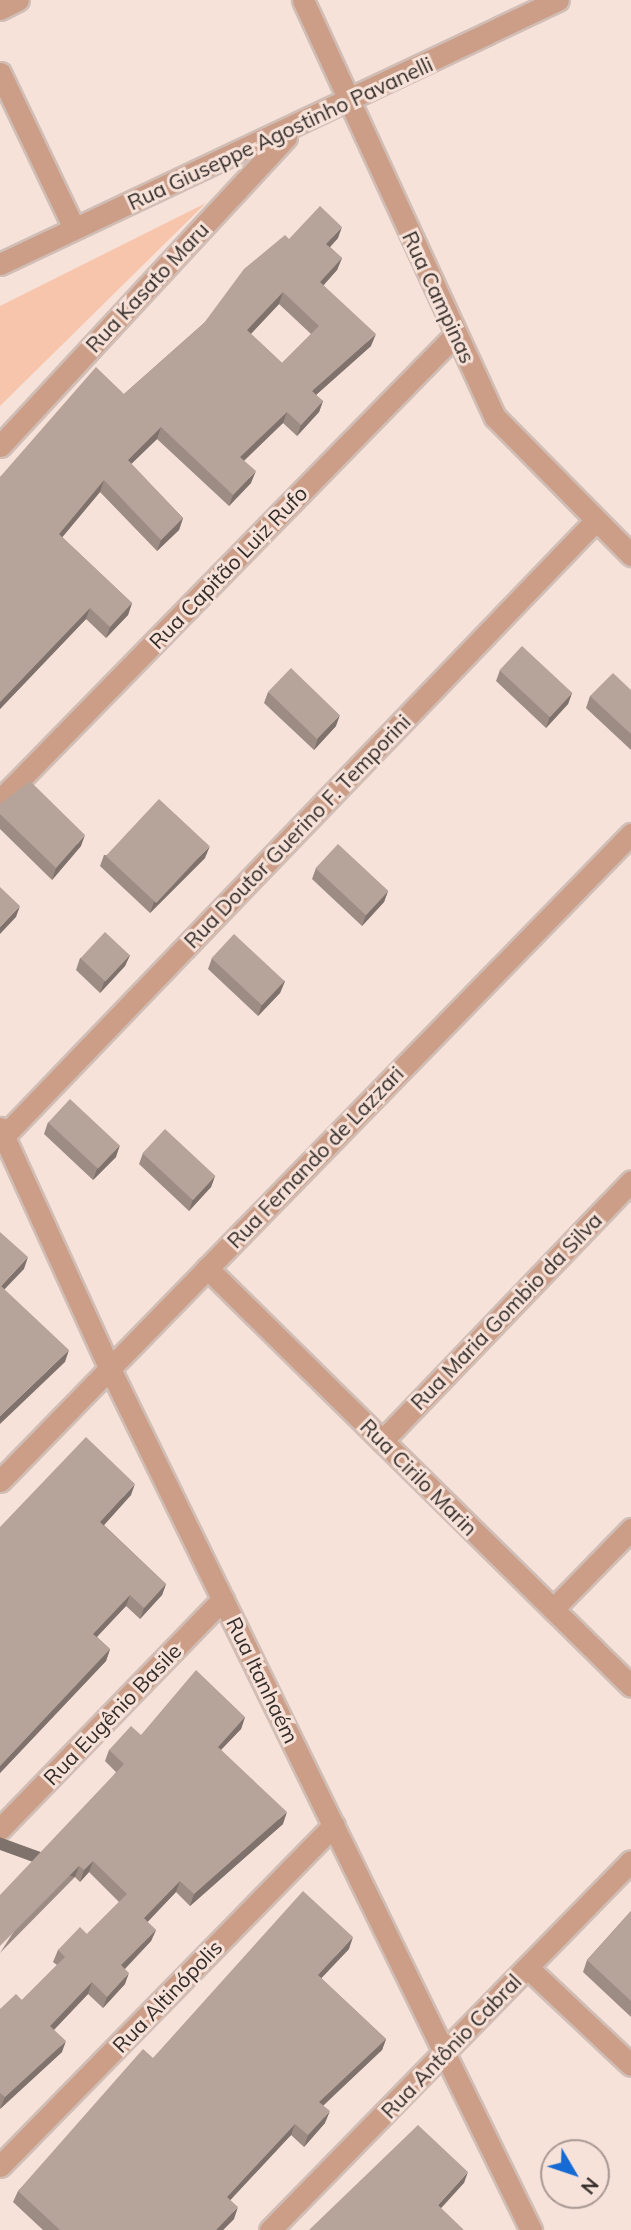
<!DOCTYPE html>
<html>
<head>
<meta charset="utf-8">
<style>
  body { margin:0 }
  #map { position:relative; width:631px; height:2230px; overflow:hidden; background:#f7e2d9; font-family:Mulish,sans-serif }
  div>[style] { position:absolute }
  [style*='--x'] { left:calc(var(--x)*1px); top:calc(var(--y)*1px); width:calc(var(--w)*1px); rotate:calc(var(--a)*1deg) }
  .green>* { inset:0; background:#f7c4ac }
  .roads { filter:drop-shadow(2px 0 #d0beb6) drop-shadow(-2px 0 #d0beb6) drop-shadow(0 2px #d0beb6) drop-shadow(0 -2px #d0beb6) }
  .street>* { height:21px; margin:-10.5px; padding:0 10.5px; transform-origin:10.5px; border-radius:10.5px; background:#cc9e87 }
  .wall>* { inset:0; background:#9d8c84 }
  .shaded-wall>* { inset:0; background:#7f726c; transform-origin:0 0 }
  .building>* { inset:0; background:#b6a39a; transform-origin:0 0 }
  span { translate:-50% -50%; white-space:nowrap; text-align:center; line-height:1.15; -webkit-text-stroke:6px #f7e2d9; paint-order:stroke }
  .street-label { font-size:21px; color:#332c28 }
  .north { position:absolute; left:540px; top:2139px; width:70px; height:70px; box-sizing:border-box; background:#f7e2d9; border:2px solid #a99992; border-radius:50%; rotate:129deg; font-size:19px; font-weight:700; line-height:28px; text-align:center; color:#332c28 }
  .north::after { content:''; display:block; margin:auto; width:24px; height:32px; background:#156ad4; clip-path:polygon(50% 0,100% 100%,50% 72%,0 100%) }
</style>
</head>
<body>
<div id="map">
  <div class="green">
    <i style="clip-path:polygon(206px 203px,0 406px,0 306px)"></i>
  </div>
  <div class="roads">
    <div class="street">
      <i style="--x:303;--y:0;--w:459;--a:65.3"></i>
      <i style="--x:495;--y:417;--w:194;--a:45.4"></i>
      <i style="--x:0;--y:9;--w:20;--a:-27"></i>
      <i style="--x:0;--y:73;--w:172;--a:64.5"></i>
      <i style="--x:0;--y:264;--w:617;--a:-25.32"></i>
      <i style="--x:0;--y:446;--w:421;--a:-47.2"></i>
      <i style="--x:0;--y:800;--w:652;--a:-45.62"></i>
      <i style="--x:0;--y:1128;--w:263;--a:65.5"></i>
      <i style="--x:109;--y:1367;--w:961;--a:63.94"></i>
      <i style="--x:0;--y:1140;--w:857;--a:-46.13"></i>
      <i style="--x:207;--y:1268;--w:595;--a:44.59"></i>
      <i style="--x:382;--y:1441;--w:360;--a:-46.2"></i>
      <i style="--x:0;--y:1481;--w:904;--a:-45.72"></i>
      <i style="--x:553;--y:1609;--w:112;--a:-45.7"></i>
      <i style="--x:0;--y:1829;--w:320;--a:-45.9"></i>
      <i style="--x:528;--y:1968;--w:141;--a:43.3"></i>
      <i style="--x:0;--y:2166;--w:477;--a:-45.6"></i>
      <i style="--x:270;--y:2230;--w:516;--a:-45.63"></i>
    </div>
  </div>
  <div class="wall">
    <i style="clip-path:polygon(evenodd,338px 238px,330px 247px,342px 258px,337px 270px,323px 285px,371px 346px,316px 395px,323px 401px,319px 412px,297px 436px,283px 423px,244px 461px,251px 483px,229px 506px,157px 439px,131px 464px,183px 518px,179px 530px,157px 551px,100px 492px,62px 537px,132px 603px,128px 615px,106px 638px,86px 619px,0 709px,0 477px,124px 394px,204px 323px,289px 239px,338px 238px,279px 304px,311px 334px,282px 363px,251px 334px,279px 304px)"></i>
    <i style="clip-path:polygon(500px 670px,572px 693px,568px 704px,546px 728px,496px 681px)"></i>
    <i style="clip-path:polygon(631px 690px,631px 750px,586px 708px,590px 696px)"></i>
    <i style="clip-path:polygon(268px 692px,336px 726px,314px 750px,264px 703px)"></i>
    <i style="clip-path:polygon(0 804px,81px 846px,52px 880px,0 829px)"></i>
    <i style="clip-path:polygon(104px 855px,205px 858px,150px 913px,100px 866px)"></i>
    <i style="clip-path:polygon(316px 868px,388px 891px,384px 902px,362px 926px,312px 879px)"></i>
    <i style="clip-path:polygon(130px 955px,125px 966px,100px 993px,76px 970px,80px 958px)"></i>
    <i style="clip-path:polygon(212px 958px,285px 981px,280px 993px,258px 1016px,208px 969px)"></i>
    <i style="clip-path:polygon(48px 1122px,116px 1157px,93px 1180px,44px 1134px)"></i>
    <i style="clip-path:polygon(143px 1153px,215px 1176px,211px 1187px,189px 1211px,139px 1164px)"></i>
    <i style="clip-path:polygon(131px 1495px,104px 1525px,166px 1584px,162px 1595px,140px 1619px,126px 1606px,97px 1637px,110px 1649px,106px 1661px,0 1773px,0 1527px)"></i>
    <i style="clip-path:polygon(245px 1717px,241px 1729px,221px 1750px,283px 1824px,190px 1906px,176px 1892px,147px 1922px,156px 1930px,151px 1941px,125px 1969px,125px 1984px,103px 2008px,88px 1994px,54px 2030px,62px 2052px,0 2109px,0 2009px,22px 2000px,57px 1965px,53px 1962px,58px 1950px,87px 1934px,119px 1902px,89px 1872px,80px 1882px,75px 1877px,0 1953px,116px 1772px,105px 1761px,109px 1750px,141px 1735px)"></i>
    <i style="clip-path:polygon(631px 1911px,631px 2017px,583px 1972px,587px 1960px)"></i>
    <i style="clip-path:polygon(349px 1949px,321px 1978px,386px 2039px,382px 2050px,323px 2106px,325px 2123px,304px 2147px,291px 2135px,230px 2200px,234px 2219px,223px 2230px,43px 2230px,13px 2202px,18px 2191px,153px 2058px)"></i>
  </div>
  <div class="shaded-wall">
    <i style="clip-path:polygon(342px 227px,338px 238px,322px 256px,326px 244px)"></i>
    <i style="clip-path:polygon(342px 258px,337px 270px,316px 294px,320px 282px)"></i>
    <i style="clip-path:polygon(283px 292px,279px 304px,243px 342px,247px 330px)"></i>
    <i style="clip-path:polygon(376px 334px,371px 346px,308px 402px,312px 391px)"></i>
    <i style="clip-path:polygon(323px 401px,319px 412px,297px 436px,301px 425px)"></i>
    <i style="clip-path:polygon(287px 412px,283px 423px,236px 468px,240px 457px)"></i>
    <i style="clip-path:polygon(161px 427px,157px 439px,123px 472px,128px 460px)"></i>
    <i style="clip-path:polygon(256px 471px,251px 483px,229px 506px,233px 495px)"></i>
    <i style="clip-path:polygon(104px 480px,100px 492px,55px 546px,59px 534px)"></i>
    <i style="clip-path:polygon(183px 518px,179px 530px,157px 551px,161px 540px)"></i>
    <i style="clip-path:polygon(132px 603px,128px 615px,106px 638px,110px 627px)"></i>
    <i style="clip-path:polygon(90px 608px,86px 619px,0 709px,0 702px)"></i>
    <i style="clip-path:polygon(572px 693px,568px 704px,546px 728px,550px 716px)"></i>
    <i style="clip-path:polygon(340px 715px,336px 726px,314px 750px,318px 738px)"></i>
    <i style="clip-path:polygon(85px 835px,81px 846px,52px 880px,56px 868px)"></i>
    <i style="clip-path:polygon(210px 846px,205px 858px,150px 913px,154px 902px)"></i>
    <i style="clip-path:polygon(388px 891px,384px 902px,362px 926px,366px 915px)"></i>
    <i style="clip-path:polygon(20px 906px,16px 917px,0 934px,0 927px)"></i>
    <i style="clip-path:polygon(130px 955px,125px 966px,100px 993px,104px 982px)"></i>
    <i style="clip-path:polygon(285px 981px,280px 993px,258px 1016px,262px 1004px)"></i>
    <i style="clip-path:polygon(120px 1145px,116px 1157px,93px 1180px,97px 1169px)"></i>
    <i style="clip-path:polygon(215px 1176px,211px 1187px,189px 1211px,193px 1199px)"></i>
    <i style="clip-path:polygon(28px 1257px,24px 1269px,0 1294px,1px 1286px)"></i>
    <i style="clip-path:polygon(69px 1350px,65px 1362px,0 1424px,0 1416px)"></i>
    <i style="clip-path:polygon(135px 1484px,131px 1495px,96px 1534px,100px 1522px)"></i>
    <i style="clip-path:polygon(166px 1584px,162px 1595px,140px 1619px,144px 1608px)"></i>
    <i style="clip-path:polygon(130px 1595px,126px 1606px,89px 1645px,93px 1634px)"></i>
    <i style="clip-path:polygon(110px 1649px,106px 1661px,0 1773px,0 1766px)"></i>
    <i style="clip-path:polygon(245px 1717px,241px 1729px,213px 1758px,218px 1747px)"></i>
    <i style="clip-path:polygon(287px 1812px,283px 1824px,190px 1906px,194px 1894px)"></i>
    <i style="clip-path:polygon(93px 1861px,89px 1872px,80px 1882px,84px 1870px)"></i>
    <i style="left:79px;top:1866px;width:12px;height:112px;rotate:110deg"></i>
    <i style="clip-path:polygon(180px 1881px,176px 1892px,140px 1930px,144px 1918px)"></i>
    <i style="clip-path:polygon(156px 1930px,151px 1941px,117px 1977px,121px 1965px)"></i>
    <i style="clip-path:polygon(353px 1937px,349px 1949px,314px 1986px,318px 1975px)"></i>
    <i style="clip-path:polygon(129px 1973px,125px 1984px,103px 2008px,107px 1997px)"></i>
    <i style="clip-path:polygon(92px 1982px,88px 1994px,46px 2038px,50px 2026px)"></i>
    <i style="clip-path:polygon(386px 2039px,382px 2050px,315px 2113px,319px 2102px)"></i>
    <i style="clip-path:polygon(66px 2041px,62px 2052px,0 2109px,5px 2097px)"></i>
    <i style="clip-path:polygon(330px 2111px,325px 2123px,304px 2147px,308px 2135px)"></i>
    <i style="clip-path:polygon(295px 2124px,291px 2135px,223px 2208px,227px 2197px)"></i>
    <i style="clip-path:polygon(468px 2172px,464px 2183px,434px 2216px,438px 2205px)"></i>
    <i style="clip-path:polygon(238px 2207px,234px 2219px,223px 2230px,216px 2230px)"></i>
  </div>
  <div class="building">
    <i style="clip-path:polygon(evenodd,320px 206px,342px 227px,326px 244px,342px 258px,320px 282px,376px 334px,312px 391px,323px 401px,301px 425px,287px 412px,240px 457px,256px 471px,233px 495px,161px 427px,128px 460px,183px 518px,161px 540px,104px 480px,59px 534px,132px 603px,110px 627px,90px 608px,0 702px,0 477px,96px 367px,124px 394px,204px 323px,244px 269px,285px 235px,289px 239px,320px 206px,283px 292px,319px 326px,282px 363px,247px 330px,283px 292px)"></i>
    <i style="left:522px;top:646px;width:69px;height:33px;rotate:43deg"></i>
    <i style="left:291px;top:668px;width:68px;height:33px;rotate:44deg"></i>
    <i style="clip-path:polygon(613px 673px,631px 690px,631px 734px,590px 696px)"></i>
    <i style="clip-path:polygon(30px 781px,85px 835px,56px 868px,0 814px,0 804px)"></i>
    <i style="left:159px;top:799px;width:69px;height:78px;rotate:43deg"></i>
    <i style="left:338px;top:844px;width:69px;height:33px;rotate:43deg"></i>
    <i style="clip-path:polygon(0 887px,20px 906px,0 927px)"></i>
    <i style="left:105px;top:932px;width:34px;height:36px;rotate:43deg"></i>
    <i style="left:234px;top:934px;width:69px;height:33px;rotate:43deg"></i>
    <i style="left:70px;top:1099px;width:68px;height:32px;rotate:43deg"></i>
    <i style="left:165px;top:1129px;width:69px;height:33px;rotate:43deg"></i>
    <i style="clip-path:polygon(0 1232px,28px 1257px,1px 1286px,69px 1350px,0 1416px)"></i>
    <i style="clip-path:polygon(86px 1437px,135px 1484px,100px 1522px,166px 1584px,144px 1608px,130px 1595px,93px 1634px,110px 1649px,0 1766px,0 1527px)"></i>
    <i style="clip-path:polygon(196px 1670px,245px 1717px,218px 1747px,287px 1812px,194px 1894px,180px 1881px,144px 1918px,156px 1930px,121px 1965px,129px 1973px,107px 1997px,92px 1982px,50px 2026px,66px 2041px,5px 2097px,0 2093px,0 2009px,16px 1994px,22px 2000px,65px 1957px,58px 1950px,80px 1927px,87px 1934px,127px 1894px,93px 1861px,84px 1870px,79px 1866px,0 1946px,0 1895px,124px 1764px,109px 1750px,131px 1726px,141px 1735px)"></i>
    <i style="clip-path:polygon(303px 1891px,353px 1937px,318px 1975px,386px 2039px,319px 2102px,330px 2111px,308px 2135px,295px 2124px,227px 2197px,238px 2207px,216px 2230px,60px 2230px,18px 2191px,143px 2049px,153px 2058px)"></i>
    <i style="clip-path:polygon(631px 1911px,631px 2001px,587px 1960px)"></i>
    <i style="clip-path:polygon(418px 2125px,468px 2172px,438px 2205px,464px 2230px,309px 2230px)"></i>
  </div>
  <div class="street-label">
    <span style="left:280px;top:133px;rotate:-25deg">Rua Giuseppe Agostinho Pavanelli</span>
    <span style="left:147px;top:287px;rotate:-47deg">Rua Kasato Maru</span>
    <span style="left:439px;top:297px;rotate:65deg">Rua Campinas</span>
    <span style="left:228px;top:567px;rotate:-46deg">Rua Capitão Luiz Rufo</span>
    <span style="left:297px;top:831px;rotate:-46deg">Rua Doutor Guerino F. Temporini</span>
    <span style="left:315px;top:1157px;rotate:-46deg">Rua Fernando de Lazzari</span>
    <span style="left:506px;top:1311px;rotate:-46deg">Rua Maria Gombio da Silva</span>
    <span style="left:419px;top:1477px;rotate:45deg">Rua Cirilo Marin</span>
    <span style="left:263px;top:1680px;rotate:64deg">Rua Itanhaém</span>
    <span style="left:112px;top:1714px;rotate:-46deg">Rua Eugênio Basile</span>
    <span style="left:167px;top:1996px;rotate:-46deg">Rua Altinópolis</span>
    <span style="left:451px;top:2046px;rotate:-46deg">Rua Antônio Cabral</span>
  </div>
  <div class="north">N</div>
</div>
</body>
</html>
